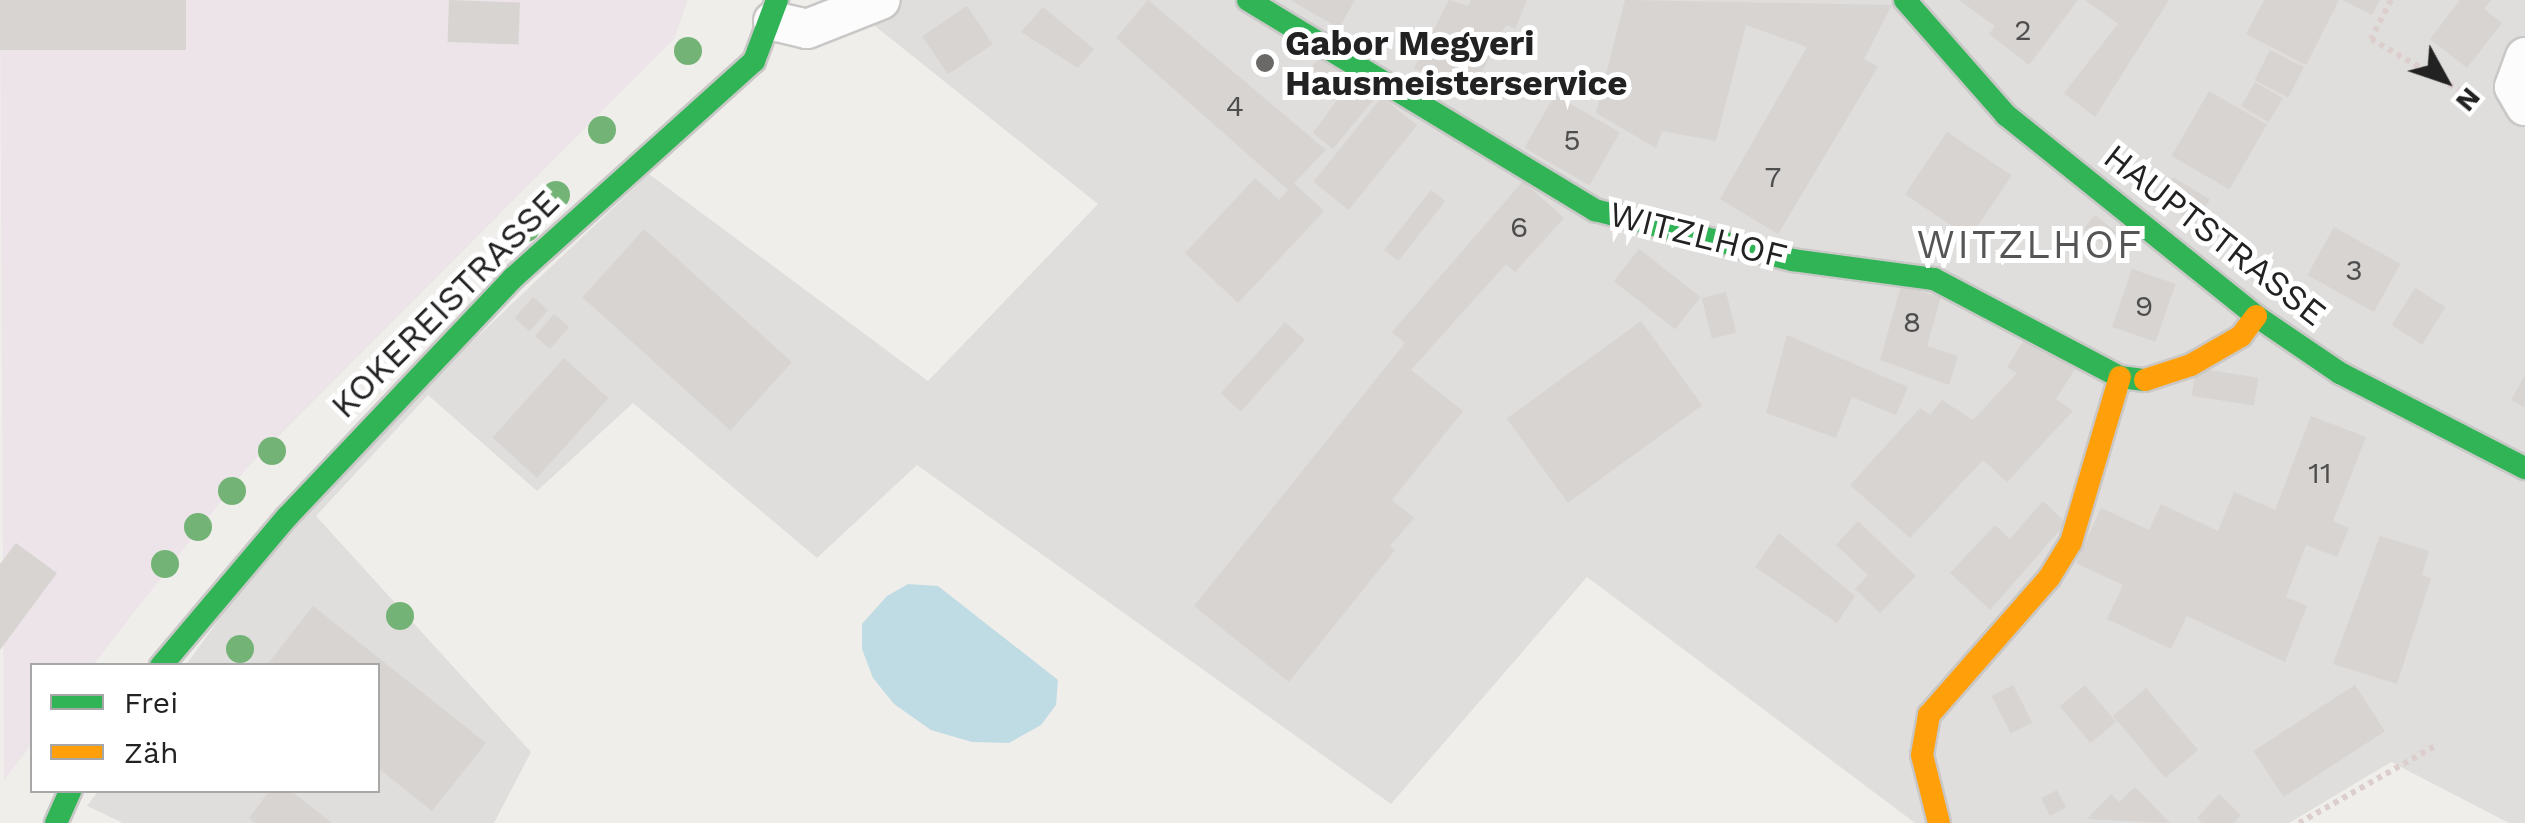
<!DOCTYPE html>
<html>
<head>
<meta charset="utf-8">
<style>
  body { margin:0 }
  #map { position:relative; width:2525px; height:823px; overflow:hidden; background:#f0eeeb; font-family:"Work Sans",sans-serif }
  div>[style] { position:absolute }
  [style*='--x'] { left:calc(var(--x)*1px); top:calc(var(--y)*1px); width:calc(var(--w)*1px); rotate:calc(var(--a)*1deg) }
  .residential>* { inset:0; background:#dfdedc }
  .industrial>* { inset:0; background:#ede4e9 }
  .water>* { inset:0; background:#bfdbe3 }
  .building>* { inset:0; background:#d7d4d2; transform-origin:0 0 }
  .path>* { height:6px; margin-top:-3px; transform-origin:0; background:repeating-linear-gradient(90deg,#dccecd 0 5px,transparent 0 10px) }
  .roads { filter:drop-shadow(2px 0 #c9c8c7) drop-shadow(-2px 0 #c9c8c7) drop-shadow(0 2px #c9c8c7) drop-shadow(0 -2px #c9c8c7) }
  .street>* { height:38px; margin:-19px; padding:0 19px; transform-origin:19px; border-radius:19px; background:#fdfcfc }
  .fast>* { height:22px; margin:-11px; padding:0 11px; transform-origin:11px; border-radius:11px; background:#30b455 }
  .slow>* { height:22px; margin:-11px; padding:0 11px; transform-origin:11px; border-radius:11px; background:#ff9f0a }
  .trees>* { width:28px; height:28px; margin:-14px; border-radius:50%; background:#73b476 }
  .dots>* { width:28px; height:28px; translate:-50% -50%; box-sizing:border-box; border:5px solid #fff; border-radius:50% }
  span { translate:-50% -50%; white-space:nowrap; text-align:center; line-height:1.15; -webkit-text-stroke:10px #fff; paint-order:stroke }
  .number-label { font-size:30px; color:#4f4e4e }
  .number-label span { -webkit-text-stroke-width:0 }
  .poi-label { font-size:35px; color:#222; font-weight:700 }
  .left { translate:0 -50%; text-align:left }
  .street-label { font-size:35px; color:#222 }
  .quarter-label { font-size:40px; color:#555; letter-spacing:2.5px }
  .legend { position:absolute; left:30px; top:663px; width:350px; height:130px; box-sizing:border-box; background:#fff; border:2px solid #a7a7a7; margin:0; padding:12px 18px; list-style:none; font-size:30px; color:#222 }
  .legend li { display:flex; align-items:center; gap:20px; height:50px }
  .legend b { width:50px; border:2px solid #a7a7a7 }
  .north { position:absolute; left:2395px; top:30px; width:100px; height:100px; -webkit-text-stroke:8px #fff; paint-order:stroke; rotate:130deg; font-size:28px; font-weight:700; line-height:40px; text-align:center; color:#222 }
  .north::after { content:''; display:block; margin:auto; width:35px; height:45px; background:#222; clip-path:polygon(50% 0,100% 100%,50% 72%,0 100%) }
</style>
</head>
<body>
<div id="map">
  <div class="residential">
    <i style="clip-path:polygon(891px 0,2525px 0,2525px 823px,2509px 823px,2391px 762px,2289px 823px,1915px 823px,1587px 577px,1391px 804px,917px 465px,817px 558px,633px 403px,537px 491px,428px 395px,316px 516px,531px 752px,494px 823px,123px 823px,87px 806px,98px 791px,378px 790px,378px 666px,186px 665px,232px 601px,402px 408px,649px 174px,928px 381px,1098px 204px,865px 18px)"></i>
  </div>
  <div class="industrial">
    <i style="clip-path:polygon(0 0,688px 0,674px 39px,247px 468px,93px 665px,32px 666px,32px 744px,4px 780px)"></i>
  </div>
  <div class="water">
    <i style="clip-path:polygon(908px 584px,938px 586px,1058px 680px,1056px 705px,1041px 725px,1009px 743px,972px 742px,931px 730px,894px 704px,873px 678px,862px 649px,862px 624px,887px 596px)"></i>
  </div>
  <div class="building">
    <i style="left:0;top:0;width:186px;height:50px"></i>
    <i style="left:449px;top:0;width:71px;height:42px;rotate:2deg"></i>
    <i style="clip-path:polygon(1148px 0,1326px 150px,1294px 183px,1324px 211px,1238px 303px,1185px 253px,1255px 178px,1279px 200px,1288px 190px,1116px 38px)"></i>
    <i style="clip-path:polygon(1290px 0,1355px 0,1339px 28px)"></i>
    <i style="clip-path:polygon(1449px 0,1468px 6px,1471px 0,1527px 0,1515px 29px,1506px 25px,1470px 96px,1414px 68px)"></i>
    <i style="clip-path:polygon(1625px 0,1892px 5px,1864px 59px,1878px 67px,1778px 234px,1720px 199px,1807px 47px,1746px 25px,1716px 141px,1662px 131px,1656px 148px,1596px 113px)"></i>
    <i style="clip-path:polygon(1959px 0,2078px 0,2029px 65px,1989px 34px,1995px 26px)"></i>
    <i style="clip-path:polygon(2085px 0,2169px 0,2095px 117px,2064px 93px,2118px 24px)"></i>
    <i style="clip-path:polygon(2264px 0,2339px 0,2306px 65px,2246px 34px)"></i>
    <i style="clip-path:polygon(2342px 0,2380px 0,2372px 15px)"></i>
    <i style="clip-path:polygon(2460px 0,2491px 0,2484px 9px,2502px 23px,2467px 68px,2430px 39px)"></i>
    <i style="left:967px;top:6px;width:46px;height:54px;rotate:56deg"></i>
    <i style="clip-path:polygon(1043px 7px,1094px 49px,1078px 68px,1021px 32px)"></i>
    <i style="left:2270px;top:50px;width:38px;height:34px;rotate:27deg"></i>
    <i style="clip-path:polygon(1320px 57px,1377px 95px,1333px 149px,1313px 133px,1337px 100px,1303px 78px)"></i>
    <i style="left:2255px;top:82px;width:32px;height:28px;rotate:30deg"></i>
    <i style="left:2209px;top:91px;width:67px;height:75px;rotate:30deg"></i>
    <i style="left:1555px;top:95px;width:75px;height:61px;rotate:30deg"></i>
    <i style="left:1382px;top:97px;width:45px;height:109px;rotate:39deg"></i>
    <i style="left:1947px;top:132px;width:78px;height:75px;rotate:34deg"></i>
    <i style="left:2173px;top:177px;width:43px;height:28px;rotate:31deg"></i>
    <i style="clip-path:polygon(1523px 181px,1564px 218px,1515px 272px,1506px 264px,1411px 370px,1463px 411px,1392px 500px,1414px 518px,1390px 546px,1395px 550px,1289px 682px,1194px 606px,1405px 343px,1392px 332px)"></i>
    <i style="left:1431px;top:190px;width:18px;height:76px;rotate:38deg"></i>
    <i style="left:2095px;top:215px;width:28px;height:18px;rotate:39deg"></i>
    <i style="left:2334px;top:227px;width:76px;height:55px;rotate:29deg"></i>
    <i style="left:644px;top:229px;width:199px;height:92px;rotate:42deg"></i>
    <i style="left:1639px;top:249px;width:78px;height:41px;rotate:38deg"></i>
    <i style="left:2132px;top:269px;width:46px;height:61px;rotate:19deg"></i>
    <i style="clip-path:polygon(1901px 286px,1941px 297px,1927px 346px,1958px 356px,1949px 385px,1880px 360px)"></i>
    <i style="left:2415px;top:288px;width:36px;height:44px;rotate:32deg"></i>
    <i style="left:1726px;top:292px;width:42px;height:25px;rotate:76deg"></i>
    <i style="left:533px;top:297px;width:20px;height:28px;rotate:41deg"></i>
    <i style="left:554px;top:314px;width:20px;height:29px;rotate:41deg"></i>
    <i style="left:1641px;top:321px;width:104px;height:166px;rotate:54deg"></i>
    <i style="left:1285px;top:322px;width:27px;height:96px;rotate:42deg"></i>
    <i style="clip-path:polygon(1787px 335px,1908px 387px,1896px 415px,1852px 397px,1836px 438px,1766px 413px)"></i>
    <i style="clip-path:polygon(2026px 337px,2075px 369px,2056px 399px,2073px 411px,2007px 482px,1983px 460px,1910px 538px,1850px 485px,1920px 408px,1930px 415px,1942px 400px,1973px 420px,2017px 373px,2007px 367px)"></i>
    <i style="left:564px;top:358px;width:60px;height:107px;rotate:42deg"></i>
    <i style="left:2196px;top:368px;width:63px;height:28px;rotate:9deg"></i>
    <i style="clip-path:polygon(2525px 375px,2525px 408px,2511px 400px)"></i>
    <i style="clip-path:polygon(2311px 416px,2366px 437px,2333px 521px,2349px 528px,2337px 557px,2306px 545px,2286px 597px,2307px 606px,2285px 662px,2187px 616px,2171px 649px,2107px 619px,2123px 585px,2076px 563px,2101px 508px,2149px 530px,2161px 504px,2218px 531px,2234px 492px,2275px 510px)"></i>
    <i style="clip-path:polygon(2043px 501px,2066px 523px,1990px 610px,1950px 573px,1995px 525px,2010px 539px)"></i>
    <i style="clip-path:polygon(1858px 521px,1916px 576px,1880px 613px,1855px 589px,1868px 575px,1836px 545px)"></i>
    <i style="clip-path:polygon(1779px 533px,1855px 596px,1837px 623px,1755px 567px)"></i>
    <i style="clip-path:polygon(2380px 536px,2429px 551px,2422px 575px,2431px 578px,2397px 684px,2333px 664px)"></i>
    <i style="clip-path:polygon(16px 543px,57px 573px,0 650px,0 564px)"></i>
    <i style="clip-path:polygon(313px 606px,486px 743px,432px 811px,378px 768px,378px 666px,266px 666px)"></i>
    <i style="left:2013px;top:685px;width:42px;height:24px;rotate:63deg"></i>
    <i style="left:2085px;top:685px;width:48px;height:33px;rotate:50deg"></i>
    <i style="left:2355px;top:685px;width:55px;height:121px;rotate:57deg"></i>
    <i style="left:2146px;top:688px;width:81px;height:43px;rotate:50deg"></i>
    <i style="clip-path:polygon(2135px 787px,2170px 823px,2087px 819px,2111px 794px,2119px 802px)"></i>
    <i style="clip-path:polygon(270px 790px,290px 790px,332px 823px,255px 823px,249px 818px)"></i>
    <i style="left:2057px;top:790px;width:20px;height:18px;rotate:63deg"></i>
    <i style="clip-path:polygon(2219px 794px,2241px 815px,2234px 823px,2202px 823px,2197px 818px)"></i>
  </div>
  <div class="path">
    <i style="--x:2391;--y:0;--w:44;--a:117.1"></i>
    <i style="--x:2371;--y:39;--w:129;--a:30.1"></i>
    <i style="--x:2299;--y:823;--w:156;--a:-29.5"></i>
  </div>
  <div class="roads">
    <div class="street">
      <i style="--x:773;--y:21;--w:35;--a:13"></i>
      <i style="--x:807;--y:29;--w:79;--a:-21.4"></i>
      <i style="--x:2525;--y:57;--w:32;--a:110"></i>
      <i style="--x:2514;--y:87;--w:22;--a:60"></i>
    </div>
    <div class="fast">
      <i style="--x:1248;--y:0;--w:406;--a:31.2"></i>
      <i style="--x:1595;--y:210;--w:204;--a:14.2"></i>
      <i style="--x:1793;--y:260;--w:142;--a:7.7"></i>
      <i style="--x:1934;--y:279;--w:210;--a:27.8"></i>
      <i style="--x:2120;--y:377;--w:25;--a:7"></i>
      <i style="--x:1905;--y:0;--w:153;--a:48.7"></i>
      <i style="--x:2006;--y:115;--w:321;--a:38.8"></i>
      <i style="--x:2256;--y:316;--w:102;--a:34.2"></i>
      <i style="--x:2340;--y:373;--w:208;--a:27.2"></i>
      <i style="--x:161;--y:666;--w:195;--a:-49.8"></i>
      <i style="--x:287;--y:517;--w:329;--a:-46.6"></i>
      <i style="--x:513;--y:278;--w:324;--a:-42"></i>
      <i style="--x:754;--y:61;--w:65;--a:-69.3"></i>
      <i style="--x:56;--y:823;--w:36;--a:-66"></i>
    </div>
    <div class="slow">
      <i style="--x:2145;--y:380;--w:48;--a:-18.1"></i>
      <i style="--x:2191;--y:365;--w:58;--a:-30.1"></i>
      <i style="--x:2241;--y:336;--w:25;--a:-53"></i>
      <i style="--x:1939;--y:823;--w:70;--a:-104"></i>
      <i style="--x:1922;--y:755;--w:41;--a:-80.1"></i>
      <i style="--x:1929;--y:715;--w:182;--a:-48.8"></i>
      <i style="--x:2049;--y:578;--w:42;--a:-58.6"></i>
      <i style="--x:2071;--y:542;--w:172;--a:-73.5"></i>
    </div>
  </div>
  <div class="trees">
    <i style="left:688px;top:51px"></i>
    <i style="left:602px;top:130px"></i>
    <i style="left:556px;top:195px"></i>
    <i style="left:526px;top:228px"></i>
    <i style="left:272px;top:451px"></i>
    <i style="left:232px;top:491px"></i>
    <i style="left:198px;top:527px"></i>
    <i style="left:165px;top:564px"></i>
    <i style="left:400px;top:616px"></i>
    <i style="left:240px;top:649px"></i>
  </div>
  <div class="dots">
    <i style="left:1265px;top:63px;background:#6a6968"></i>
  </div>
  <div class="number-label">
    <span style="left:2023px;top:30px">2</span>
    <span style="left:1235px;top:106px">4</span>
    <span style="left:1572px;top:140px">5</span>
    <span style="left:1773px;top:177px">7</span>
    <span style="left:1519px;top:227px">6</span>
    <span style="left:2354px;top:270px">3</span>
    <span style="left:2144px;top:306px">9</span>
    <span style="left:1912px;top:322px">8</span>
    <span style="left:2320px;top:473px">11</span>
  </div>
  <div class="poi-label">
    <span class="left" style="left:1285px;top:63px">Gabor Megyeri<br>Hausmeisterservice</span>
  </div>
  <div class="street-label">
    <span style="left:1698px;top:235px;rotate:14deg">WITZLHOF</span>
    <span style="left:2215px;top:235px;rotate:38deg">HAUPTSTRASSE</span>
    <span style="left:445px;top:304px;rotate:-45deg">KOKEREISTRASSE</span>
  </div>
  <div class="quarter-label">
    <span style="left:2030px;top:245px">WITZLHOF</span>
  </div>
  <ul class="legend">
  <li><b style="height:12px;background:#30b455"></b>Frei</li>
  <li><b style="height:12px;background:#ff9f0a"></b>Zäh</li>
  </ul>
  <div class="north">N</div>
</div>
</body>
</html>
